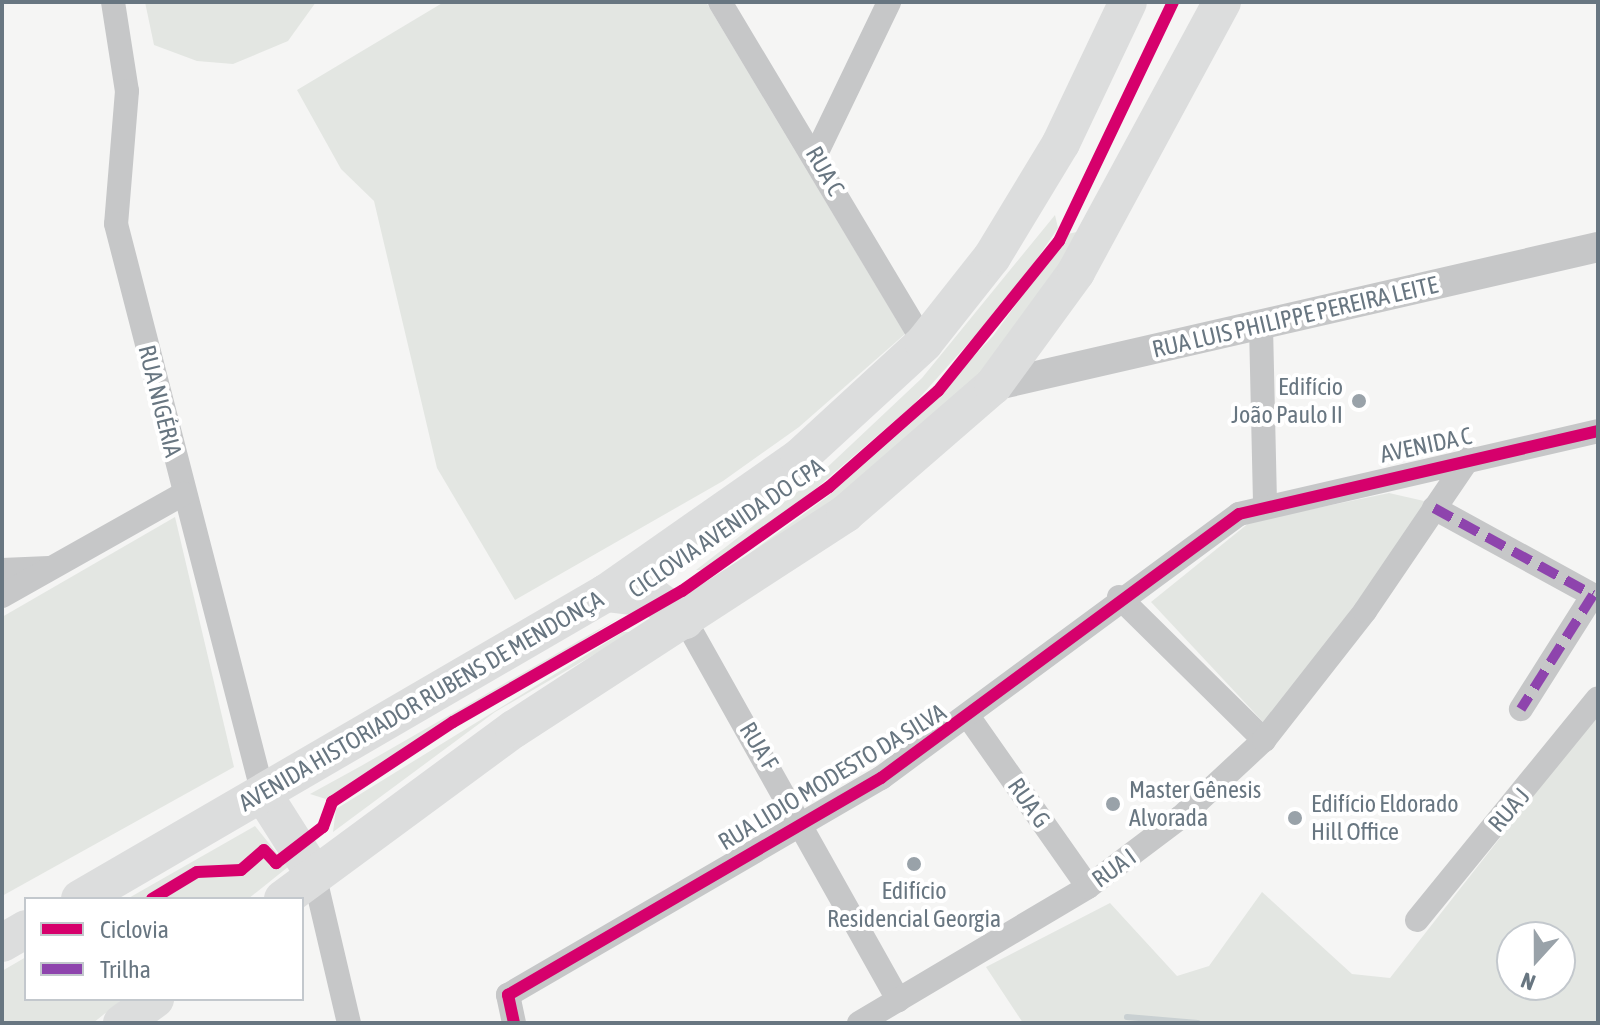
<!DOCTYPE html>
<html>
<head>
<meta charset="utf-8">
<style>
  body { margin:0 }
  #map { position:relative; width:1600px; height:1025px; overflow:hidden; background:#f5f5f4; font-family:"Asap Condensed",sans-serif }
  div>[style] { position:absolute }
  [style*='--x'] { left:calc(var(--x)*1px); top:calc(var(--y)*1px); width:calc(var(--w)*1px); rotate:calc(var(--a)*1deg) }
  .green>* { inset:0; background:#e3e6e2 }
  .stream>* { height:6px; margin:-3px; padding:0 3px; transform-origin:3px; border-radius:3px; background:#c9d0d2 }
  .minor>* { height:24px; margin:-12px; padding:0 12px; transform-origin:12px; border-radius:12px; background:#c6c7c8 }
  .tertiary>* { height:30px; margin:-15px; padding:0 15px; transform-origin:15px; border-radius:15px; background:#c6c7c8 }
  .primary>* { height:38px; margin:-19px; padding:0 19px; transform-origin:19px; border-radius:19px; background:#dcdddd }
  .quiet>* { height:10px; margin-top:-5px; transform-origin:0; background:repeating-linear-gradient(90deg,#8e44ad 0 20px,transparent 0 30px) }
  .cycleway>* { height:12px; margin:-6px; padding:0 6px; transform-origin:6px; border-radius:6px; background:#d6006c }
  .dots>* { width:22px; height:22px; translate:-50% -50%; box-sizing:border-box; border:4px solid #fff; border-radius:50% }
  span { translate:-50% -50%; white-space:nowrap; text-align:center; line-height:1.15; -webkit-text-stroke:8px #fff; paint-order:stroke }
  .street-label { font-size:24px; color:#687681 }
  .poi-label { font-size:24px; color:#687681 }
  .right { translate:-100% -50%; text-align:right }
  .left { translate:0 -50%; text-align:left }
  .frame { position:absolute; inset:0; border:4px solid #687681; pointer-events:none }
  .legend { position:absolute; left:24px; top:897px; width:280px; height:104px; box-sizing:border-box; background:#fff; border:2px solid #c3c8cd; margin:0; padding:10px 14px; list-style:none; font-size:24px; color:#687681 }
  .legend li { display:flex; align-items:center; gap:16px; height:40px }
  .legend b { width:40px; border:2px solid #c3c8cd }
  .north { position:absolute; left:1496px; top:921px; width:80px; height:80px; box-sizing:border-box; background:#fff; border:2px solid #c3c8cd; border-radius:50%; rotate:201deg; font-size:22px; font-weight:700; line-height:32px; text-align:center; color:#687681 }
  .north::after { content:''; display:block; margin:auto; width:28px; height:36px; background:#99a2a9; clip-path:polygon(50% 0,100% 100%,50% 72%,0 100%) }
</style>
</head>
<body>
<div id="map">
  <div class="green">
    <i style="clip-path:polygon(145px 2px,316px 2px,288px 41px,233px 64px,197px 61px,154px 45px)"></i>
    <i style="clip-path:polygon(444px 2px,706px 2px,905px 334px,799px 427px,723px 481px,515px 600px,437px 468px,374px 201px,341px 169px,297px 90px)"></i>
    <i style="clip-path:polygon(1055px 215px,1058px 228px,1015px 291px,913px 405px,784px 516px,707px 570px,696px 570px,818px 476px,922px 378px)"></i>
    <i style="clip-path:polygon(1081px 231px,1066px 265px,981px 375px,867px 480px,728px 569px,827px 497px,911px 423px,993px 336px,1068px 234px)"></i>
    <i style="clip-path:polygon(1389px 493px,1424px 501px,1417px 522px,1265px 724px,1151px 602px,1250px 522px)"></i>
    <i style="clip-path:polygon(175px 517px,234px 767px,2px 896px,2px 617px)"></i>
    <i style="clip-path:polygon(622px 616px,329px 800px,310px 794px,361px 766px)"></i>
    <i style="clip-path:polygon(623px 632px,633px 632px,495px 712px,333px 832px,336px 809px)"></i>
    <i style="clip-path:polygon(evenodd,1598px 713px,1598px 1023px,1023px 1023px,986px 967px,1110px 903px,1177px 976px,1209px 966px,1262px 892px,1352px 974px,1390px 978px,1598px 713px,1512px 937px,1560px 937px,1560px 985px,1512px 985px,1512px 937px)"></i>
    <i style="clip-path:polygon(255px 826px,288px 867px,248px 899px,127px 899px)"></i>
    <i style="clip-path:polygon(26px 957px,26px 999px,123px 999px,93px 1023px,2px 1023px,2px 971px)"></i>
  </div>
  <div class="stream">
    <i style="--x:1127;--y:1017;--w:71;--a:4.8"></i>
  </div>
  <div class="minor">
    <i style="--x:113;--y:2;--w:90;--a:81.1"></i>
    <i style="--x:127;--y:91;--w:133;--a:94.7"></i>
    <i style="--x:116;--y:224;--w:589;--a:75.54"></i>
    <i style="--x:720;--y:2;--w:397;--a:59.1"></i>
    <i style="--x:816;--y:154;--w:169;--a:-64.3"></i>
    <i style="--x:1261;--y:326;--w:178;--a:88.7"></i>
    <i style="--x:1434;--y:508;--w:181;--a:28.7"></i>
    <i style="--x:1593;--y:595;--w:135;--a:122.3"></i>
    <i style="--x:2;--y:570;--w:47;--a:-2.4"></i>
    <i style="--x:2;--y:596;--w:208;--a:-29.4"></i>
    <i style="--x:1119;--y:597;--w:204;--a:44.6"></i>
    <i style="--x:685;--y:620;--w:436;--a:60.7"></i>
    <i style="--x:970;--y:719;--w:205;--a:54.9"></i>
    <i style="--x:314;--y:874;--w:153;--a:76.8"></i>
    <i style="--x:1417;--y:920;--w:286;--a:-50.8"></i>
    <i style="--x:514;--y:1023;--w:29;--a:-102"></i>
    <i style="--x:508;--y:995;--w:432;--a:-30.2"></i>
    <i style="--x:881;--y:778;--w:445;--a:-36.4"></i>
    <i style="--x:1239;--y:514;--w:368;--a:-13"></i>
    <i style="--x:859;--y:1023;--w:266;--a:-30.7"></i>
    <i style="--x:1088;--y:887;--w:116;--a:-37"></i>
    <i style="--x:1181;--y:817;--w:113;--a:-42.9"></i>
    <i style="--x:1264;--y:740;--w:164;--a:-51.9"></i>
    <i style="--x:1365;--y:611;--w:185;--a:-55.8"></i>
  </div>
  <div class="tertiary">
    <i style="--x:993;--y:386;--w:621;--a:-12.94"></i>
  </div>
  <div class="primary">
    <i style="--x:606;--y:593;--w:50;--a:6.8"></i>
    <i style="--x:656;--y:599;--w:36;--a:36"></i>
    <i style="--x:263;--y:794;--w:95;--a:57.5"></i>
    <i style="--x:80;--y:899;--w:609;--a:-30.19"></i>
    <i style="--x:606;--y:593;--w:236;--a:-35"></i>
    <i style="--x:799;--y:458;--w:170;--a:-42.6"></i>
    <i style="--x:924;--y:343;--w:110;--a:-51.7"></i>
    <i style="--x:992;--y:257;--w:133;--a:-58.8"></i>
    <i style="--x:1061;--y:143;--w:156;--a:-64.6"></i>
    <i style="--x:283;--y:899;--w:287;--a:-36.4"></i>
    <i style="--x:514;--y:729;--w:395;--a:-33"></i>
    <i style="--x:845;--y:514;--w:196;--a:-40.9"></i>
    <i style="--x:993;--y:386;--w:141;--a:-53.9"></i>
    <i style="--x:1076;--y:272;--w:307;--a:-61.6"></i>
    <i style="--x:2;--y:943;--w:28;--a:-30"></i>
    <i style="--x:122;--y:1023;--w:41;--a:-36"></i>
  </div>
  <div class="quiet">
    <i style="--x:1434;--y:508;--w:181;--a:28.7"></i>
    <i style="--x:1593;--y:595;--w:135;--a:122.3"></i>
  </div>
  <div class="cycleway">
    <i style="--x:152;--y:899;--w:52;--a:-31"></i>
    <i style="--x:197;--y:872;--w:44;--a:-2.6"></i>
    <i style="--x:241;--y:870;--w:30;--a:-41"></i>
    <i style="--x:264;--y:850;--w:18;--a:47"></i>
    <i style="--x:276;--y:863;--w:59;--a:-37.5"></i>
    <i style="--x:323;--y:827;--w:27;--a:-70"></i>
    <i style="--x:332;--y:802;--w:145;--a:-33.5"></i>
    <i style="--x:453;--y:722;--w:264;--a:-29.8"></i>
    <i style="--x:682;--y:591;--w:180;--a:-35.3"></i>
    <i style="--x:829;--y:487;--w:145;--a:-41.4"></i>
    <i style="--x:938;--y:391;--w:193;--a:-51.1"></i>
    <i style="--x:1059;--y:241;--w:265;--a:-64.5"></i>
    <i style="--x:514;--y:1023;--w:29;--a:-102"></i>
    <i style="--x:508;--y:995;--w:432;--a:-30.2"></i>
    <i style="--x:881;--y:778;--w:445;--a:-36.4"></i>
    <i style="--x:1239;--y:514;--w:368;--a:-13"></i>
  </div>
  <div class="dots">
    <i style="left:1359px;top:401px;background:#99a2a9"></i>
    <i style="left:1113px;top:804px;background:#99a2a9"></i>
    <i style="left:1295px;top:818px;background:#99a2a9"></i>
    <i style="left:914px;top:864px;background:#99a2a9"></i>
  </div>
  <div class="street-label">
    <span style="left:825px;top:171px;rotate:60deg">RUA C</span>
    <span style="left:1295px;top:317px;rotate:-13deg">RUA LUIS PHILIPPE PEREIRA LEITE</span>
    <span style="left:160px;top:401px;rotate:76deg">RUA NIGÉRIA</span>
    <span style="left:1426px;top:445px;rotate:-12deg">AVENIDA C</span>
    <span style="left:726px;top:528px;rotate:-34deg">CICLOVIA AVENIDA DO CPA</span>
    <span style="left:421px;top:701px;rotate:-30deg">AVENIDA HISTORIADOR RUBENS DE MENDONÇA</span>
    <span style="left:759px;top:746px;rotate:59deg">RUA F</span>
    <span style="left:832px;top:777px;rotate:-31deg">RUA LIDIO MODESTO DA SILVA</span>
    <span style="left:1029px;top:803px;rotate:55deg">RUA G</span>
    <span style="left:1509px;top:810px;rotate:-49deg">RUA J</span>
    <span style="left:1114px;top:868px;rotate:-36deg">RUA I</span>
  </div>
  <div class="poi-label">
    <span class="right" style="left:1343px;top:401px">Edifício<br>João Paulo II</span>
    <span class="left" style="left:1129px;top:804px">Master Gênesis<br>Alvorada</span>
    <span class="left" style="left:1311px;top:818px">Edifício Eldorado<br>Hill Office</span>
    <span style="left:914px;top:905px">Edifício<br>Residencial Georgia</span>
  </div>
  <div class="frame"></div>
  <ul class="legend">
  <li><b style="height:10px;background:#d6006c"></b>Ciclovia</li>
  <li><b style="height:10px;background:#8e44ad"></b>Trilha</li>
  </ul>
  <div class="north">N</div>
</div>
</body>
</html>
